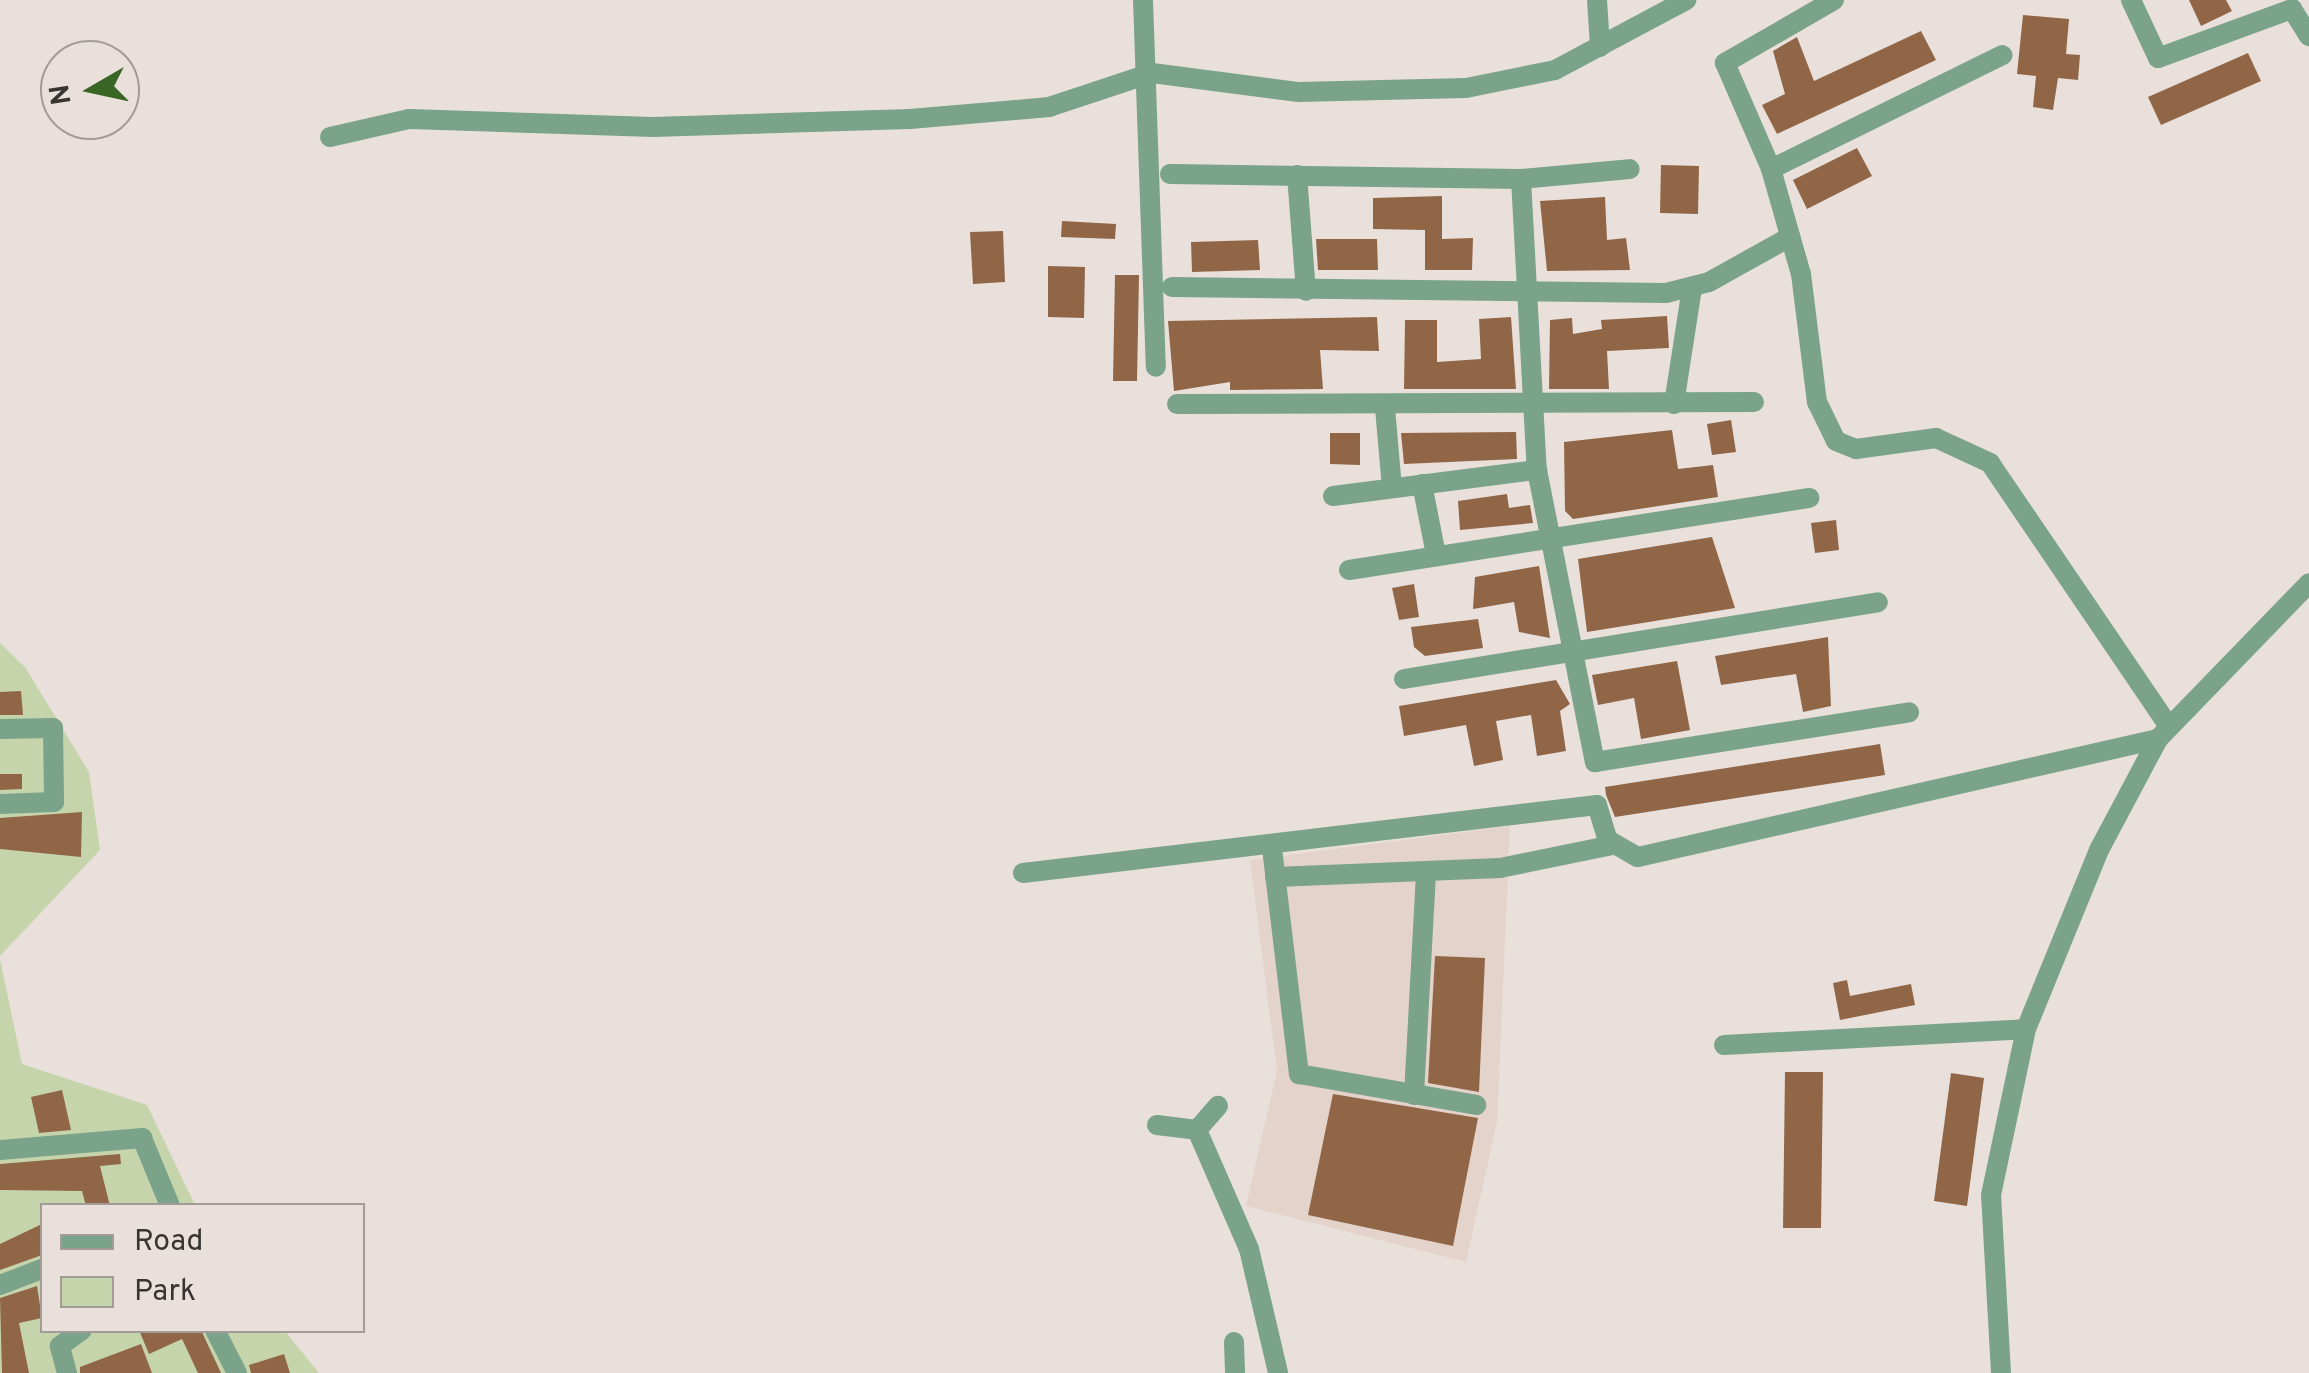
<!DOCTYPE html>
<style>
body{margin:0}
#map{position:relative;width:2309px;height:1373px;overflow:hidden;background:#e9e0db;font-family:Overpass,sans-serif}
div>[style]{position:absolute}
.built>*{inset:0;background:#e4d3ca}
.green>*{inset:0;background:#c6d4ac}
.building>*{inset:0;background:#906647}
.minor>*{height:20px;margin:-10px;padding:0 10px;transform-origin:10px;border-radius:10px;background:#7aa38a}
span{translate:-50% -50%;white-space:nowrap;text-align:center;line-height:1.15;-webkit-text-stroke:10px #e9e0db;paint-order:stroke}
.legend{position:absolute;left:40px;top:1203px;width:325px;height:130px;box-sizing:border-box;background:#e9e0db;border:2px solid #a29b97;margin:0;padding:12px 18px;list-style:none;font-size:30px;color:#383432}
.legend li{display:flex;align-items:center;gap:20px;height:50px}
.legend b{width:50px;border:2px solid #a29b97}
.north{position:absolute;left:40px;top:40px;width:100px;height:100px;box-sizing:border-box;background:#e9e0db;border:2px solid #a29b97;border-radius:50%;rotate:261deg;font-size:28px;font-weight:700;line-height:40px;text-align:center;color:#383432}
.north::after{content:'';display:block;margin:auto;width:35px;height:45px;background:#3a6625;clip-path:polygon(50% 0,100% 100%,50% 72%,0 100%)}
</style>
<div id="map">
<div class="built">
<div style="clip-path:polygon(1510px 826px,1497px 1122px,1466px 1262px,1246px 1206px,1277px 1071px,1250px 860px)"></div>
</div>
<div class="green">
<div style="clip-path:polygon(0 643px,25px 667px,89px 772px,100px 850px,0 956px)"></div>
<div style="clip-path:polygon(0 959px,22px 1064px,147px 1105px,195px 1205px,42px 1206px,42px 1330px,285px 1331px,319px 1373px,0 1373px)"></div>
</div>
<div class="building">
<div style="clip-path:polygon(2189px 0,2226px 0,2232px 11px,2201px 26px)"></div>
<div style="clip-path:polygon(2023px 15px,2069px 19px,2066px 54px,2080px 55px,2078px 80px,2058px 78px,2053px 110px,2033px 107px,2036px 76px,2017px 74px)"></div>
<div style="clip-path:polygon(1921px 31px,1936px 60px,1777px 134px,1762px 105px,1785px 94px,1773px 51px,1797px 37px,1814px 81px)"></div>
<div style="clip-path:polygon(2248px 53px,2261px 81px,2161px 125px,2148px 97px)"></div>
<div style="clip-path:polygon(1857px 148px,1872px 176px,1807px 209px,1793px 180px)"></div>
<div style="clip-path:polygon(1661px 165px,1699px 166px,1698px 214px,1660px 213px)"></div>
<div style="clip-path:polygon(1442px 196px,1442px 239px,1473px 238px,1472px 270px,1425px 270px,1425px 230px,1373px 229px,1373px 198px)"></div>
<div style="clip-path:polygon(1605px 197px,1607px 240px,1626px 238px,1630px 270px,1547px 271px,1540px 201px)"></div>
<div style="clip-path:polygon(1062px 221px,1116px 224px,1115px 239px,1061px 237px)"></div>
<div style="clip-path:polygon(1003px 231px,1005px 282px,973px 284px,970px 232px)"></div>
<div style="clip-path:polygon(1316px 239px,1377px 239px,1378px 270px,1318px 270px)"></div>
<div style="clip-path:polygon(1258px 240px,1260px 270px,1192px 272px,1191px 242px)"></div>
<div style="clip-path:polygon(1048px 266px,1085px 267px,1084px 318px,1048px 317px)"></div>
<div style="clip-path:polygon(1115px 275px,1139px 275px,1137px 381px,1113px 381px)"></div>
<div style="clip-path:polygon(1667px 316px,1669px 348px,1607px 351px,1609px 389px,1549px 389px,1550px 320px,1572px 318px,1573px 334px,1602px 329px,1601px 320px)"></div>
<div style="clip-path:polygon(1377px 317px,1379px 351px,1320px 350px,1323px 389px,1230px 390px,1230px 382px,1174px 391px,1168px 321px)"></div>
<div style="clip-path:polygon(1511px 317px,1516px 389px,1404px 389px,1405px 320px,1437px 320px,1437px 362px,1481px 359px,1479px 319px)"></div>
<div style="clip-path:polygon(1731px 420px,1736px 452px,1712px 455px,1707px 424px)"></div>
<div style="clip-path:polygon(1672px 430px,1678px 469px,1713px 465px,1718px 497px,1573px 519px,1565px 511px,1564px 442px)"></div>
<div style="clip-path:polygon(1516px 432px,1517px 459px,1404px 464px,1401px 433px)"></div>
<div style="clip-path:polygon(1330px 433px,1360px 433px,1360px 465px,1330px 464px)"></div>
<div style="clip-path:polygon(1507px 494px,1509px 508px,1530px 505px,1533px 523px,1460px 530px,1458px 501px)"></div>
<div style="clip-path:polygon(1836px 520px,1839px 550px,1815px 553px,1811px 523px)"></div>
<div style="clip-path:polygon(1712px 537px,1735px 608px,1587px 632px,1578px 559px)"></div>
<div style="clip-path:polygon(1539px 566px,1550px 638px,1519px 632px,1514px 602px,1473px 609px,1475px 577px)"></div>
<div style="clip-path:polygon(1414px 584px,1419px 617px,1399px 620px,1392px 588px)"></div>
<div style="clip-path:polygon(1478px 619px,1483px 648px,1425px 656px,1414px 647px,1411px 627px)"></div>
<div style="clip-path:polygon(1828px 637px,1831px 706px,1803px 712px,1796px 674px,1721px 685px,1715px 656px)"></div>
<div style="clip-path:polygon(1677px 661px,1690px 730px,1641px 739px,1634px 698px,1598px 705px,1592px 675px)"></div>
<div style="clip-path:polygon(1556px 680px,1570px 704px,1560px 711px,1566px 751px,1537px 756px,1531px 715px,1496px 721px,1503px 760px,1474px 766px,1466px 725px,1404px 736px,1399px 706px)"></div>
<div style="clip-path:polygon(21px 691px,23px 715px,0 715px,0 692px)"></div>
<div style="clip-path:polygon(1880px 744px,1885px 775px,1615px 817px,1606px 795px,1605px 787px)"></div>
<div style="clip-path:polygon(0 774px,22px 774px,22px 789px,0 790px)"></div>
<div style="clip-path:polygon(82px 812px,81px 857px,0 849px,0 818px)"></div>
<div style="clip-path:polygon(1435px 956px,1485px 958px,1479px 1092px,1428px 1083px)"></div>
<div style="clip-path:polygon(1847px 980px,1850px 996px,1911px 984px,1915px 1005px,1840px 1020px,1833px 983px)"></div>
<div style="clip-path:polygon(1785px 1072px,1823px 1072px,1821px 1228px,1783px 1228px)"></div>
<div style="clip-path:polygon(1951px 1073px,1984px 1078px,1967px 1206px,1934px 1201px)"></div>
<div style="clip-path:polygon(62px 1090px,71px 1130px,39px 1133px,31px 1097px)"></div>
<div style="clip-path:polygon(1333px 1094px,1478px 1118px,1453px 1246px,1308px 1215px)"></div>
<div style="clip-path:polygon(120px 1154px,121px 1164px,100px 1166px,110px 1206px,86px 1206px,82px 1191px,0 1190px,0 1164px)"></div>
<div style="clip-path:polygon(42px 1224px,42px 1255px,0 1270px,0 1244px)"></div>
<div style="clip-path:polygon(37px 1286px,42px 1318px,19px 1323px,29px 1373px,2px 1373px,0 1298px)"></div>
<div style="clip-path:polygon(139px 1330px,201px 1330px,221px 1373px,198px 1373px,182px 1339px,149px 1354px)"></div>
<div style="clip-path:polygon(141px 1344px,152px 1373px,80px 1373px,80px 1367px)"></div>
<div style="clip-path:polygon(284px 1354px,290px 1373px,251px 1373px,249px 1365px)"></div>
</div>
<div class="minor">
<div style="left:1143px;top:0;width:367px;rotate:88deg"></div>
<div style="left:1597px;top:0;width:47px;rotate:86.3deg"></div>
<div style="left:1834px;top:0;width:126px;rotate:150deg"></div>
<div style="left:1725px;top:63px;width:116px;rotate:66.5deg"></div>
<div style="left:1771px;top:169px;width:109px;rotate:74.1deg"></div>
<div style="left:1801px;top:274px;width:129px;rotate:82.9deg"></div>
<div style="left:1817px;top:402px;width:43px;rotate:64deg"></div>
<div style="left:1836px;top:441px;width:22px;rotate:22deg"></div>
<div style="left:1856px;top:449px;width:81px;rotate:-7.8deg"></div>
<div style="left:1936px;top:438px;width:60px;rotate:24.8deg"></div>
<div style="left:1990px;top:463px;width:318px;rotate:55.8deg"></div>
<div style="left:2131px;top:0;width:64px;rotate:65deg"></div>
<div style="left:2158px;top:58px;width:143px;rotate:-20.1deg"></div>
<div style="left:2292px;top:9px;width:32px;rotate:58deg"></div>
<div style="left:330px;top:137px;width:81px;rotate:-12.8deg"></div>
<div style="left:409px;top:119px;width:244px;rotate:1.9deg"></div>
<div style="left:653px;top:127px;width:257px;rotate:-1.8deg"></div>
<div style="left:910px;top:119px;width:140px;rotate:-4.9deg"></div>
<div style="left:1049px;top:107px;width:108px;rotate:-18.3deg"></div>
<div style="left:1152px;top:73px;width:148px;rotate:7.4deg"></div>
<div style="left:1299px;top:92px;width:167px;rotate:-1.4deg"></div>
<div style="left:1466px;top:88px;width:91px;rotate:-11.4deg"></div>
<div style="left:1555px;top:70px;width:149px;rotate:-28.1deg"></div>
<div style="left:1771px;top:169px;width:258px;rotate:-26.2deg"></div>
<div style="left:1170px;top:174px;width:351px;rotate:0.8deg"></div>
<div style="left:1521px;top:179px;width:291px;rotate:86.9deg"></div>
<div style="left:1537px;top:470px;width:298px;rotate:78.8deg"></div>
<div style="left:1595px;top:762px;width:318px;rotate:-9deg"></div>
<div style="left:1297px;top:175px;width:116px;rotate:85.6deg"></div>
<div style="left:1521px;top:179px;width:109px;rotate:-5.2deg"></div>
<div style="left:1172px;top:287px;width:494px;rotate:0.7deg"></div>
<div style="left:1666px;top:293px;width:44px;rotate:-14.3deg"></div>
<div style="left:1709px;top:282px;width:93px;rotate:-29.1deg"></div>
<div style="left:1177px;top:404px;width:577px;rotate:-0.2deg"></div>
<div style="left:1674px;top:404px;width:117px;rotate:-81.2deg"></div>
<div style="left:1385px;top:408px;width:80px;rotate:85deg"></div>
<div style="left:1422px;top:484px;width:72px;rotate:78.8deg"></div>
<div style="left:1333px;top:496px;width:206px;rotate:-7.3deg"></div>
<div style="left:1349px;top:570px;width:466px;rotate:-8.9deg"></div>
<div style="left:1404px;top:679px;width:480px;rotate:-9.2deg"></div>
<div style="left:0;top:729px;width:53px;rotate:-1.1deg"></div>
<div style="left:53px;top:728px;width:74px;rotate:89.2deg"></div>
<div style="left:54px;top:802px;width:54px;rotate:177.9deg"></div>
<div style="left:1272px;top:848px;width:228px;rotate:83.2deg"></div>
<div style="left:1299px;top:1074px;width:180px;rotate:9.9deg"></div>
<div style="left:1023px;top:873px;width:578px;rotate:-6.76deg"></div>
<div style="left:1597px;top:805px;width:37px;rotate:73deg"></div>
<div style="left:1608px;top:840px;width:34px;rotate:30deg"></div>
<div style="left:1638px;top:857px;width:533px;rotate:-12.79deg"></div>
<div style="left:1275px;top:877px;width:225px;rotate:-2.3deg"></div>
<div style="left:1500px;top:868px;width:115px;rotate:-11.5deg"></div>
<div style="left:1724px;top:1045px;width:302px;rotate:-3deg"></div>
<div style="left:1414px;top:1095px;width:224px;rotate:-86.9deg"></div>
<div style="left:1157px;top:1125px;width:40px;rotate:7.1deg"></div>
<div style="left:1197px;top:1130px;width:130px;rotate:66.4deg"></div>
<div style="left:1249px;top:1249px;width:127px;rotate:76.8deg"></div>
<div style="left:1197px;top:1130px;width:32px;rotate:-49deg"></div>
<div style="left:0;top:1150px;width:143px;rotate:-4.8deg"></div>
<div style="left:142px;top:1138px;width:74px;rotate:67.6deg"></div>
<div style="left:0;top:1285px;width:45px;rotate:-20.9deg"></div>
<div style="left:215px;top:1330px;width:48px;rotate:62.9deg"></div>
<div style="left:1234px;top:1342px;width:31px;rotate:88deg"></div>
<div style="left:67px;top:1373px;width:28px;rotate:-105deg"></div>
<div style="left:60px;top:1346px;width:27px;rotate:-36deg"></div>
<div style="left:2001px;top:1373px;width:178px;rotate:-93.2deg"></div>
<div style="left:1991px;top:1195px;width:170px;rotate:-78.1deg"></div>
<div style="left:2026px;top:1029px;width:193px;rotate:-67.8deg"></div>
<div style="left:2099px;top:850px;width:126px;rotate:-62deg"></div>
<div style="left:2158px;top:739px;width:217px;rotate:-45.9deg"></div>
</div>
<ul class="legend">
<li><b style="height:12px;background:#7aa38a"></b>Road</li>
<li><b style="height:28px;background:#c6d4ac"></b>Park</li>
</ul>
<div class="north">N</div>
</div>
